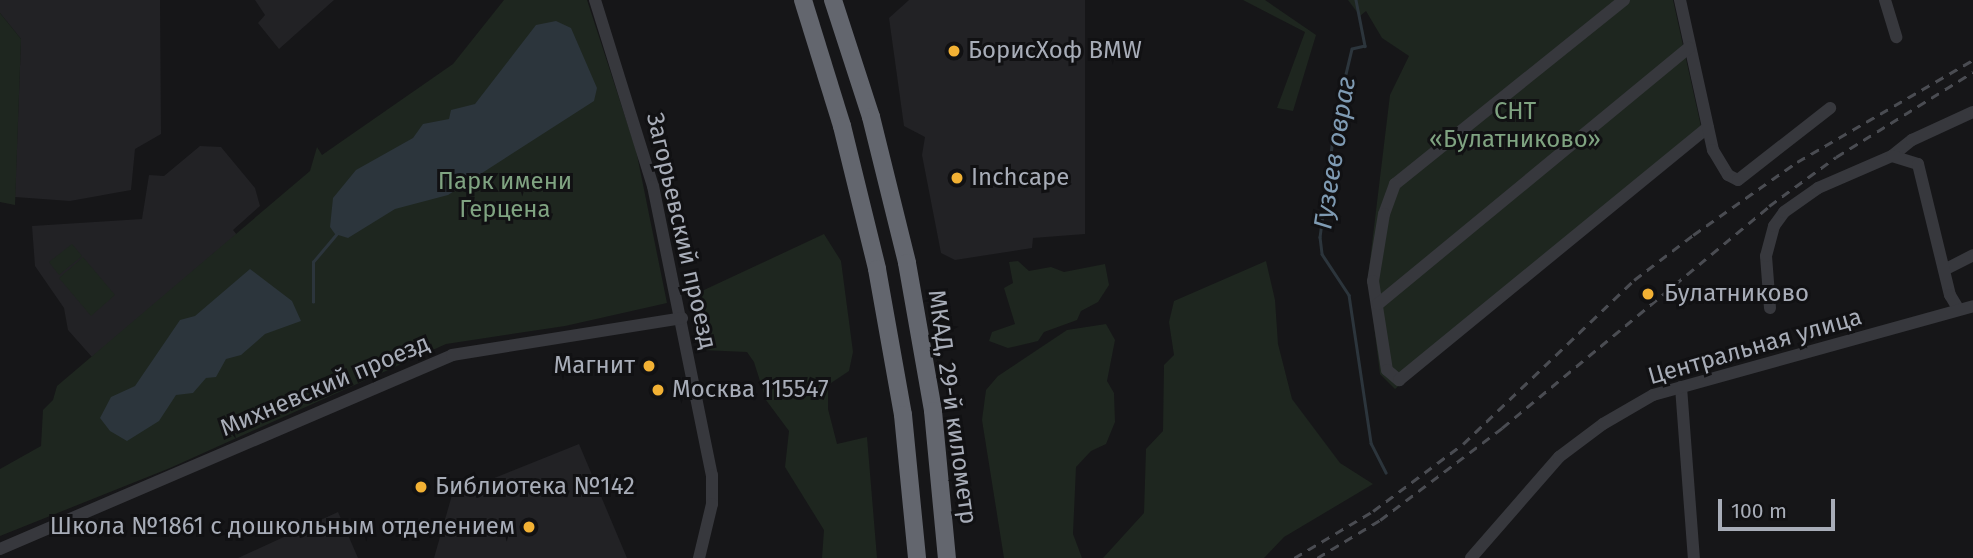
<!DOCTYPE html>
<meta charset="utf-8">
<style>
body{margin:0}
#map{position:relative;width:1973px;height:558px;overflow:hidden;background:#161618;font-family:"Fira Sans",sans-serif}
div>[style]{position:absolute}
.built>*{inset:0;background:#222225}
.green>*{inset:0;background:#1e261f}
.water>*{inset:0;background:#2c353c}
.stream>*{height:2.5px;margin:-1.25px;padding:0 1.25px;transform-origin:1.25px;border-radius:1.25px;background:#2c353c}
.minor>*{height:12px;margin:-6px;padding:0 6px;transform-origin:6px;border-radius:6px;background:#37383d}
.highway>*{height:18px;margin:-9px;padding:0 9px;transform-origin:9px;border-radius:9px;background:#63666e}
.rail>*{height:2.5px;margin-top:-1.25px;transform-origin:0;background:repeating-linear-gradient(90deg,#4a4c52 0 9px,transparent 0 16px)}
.dots>*{width:19px;height:19px;translate:-50% -50%;box-sizing:border-box;border:4px solid #111113;border-radius:50%}
span{translate:-50% -50%;white-space:nowrap;text-align:center;line-height:1.15;-webkit-text-stroke:6px #111113;paint-order:stroke}
.poi-label{font-size:24px;color:#a8adb8}
.left{translate:0 -50%;text-align:left}
.right{translate:-100% -50%;text-align:right}
.park-label{font-size:24px;color:#7fa381}
.street-label{font-size:24px;color:#a8adb8}
.water-label{font-size:26px;color:#7f9bb3;font-style:italic}
.scale{position:absolute;left:1718px;top:499px;width:117px;height:32px;box-sizing:border-box;border:4px solid #a8adb8;border-top:0;padding-left:9px;font-size:21px;line-height:24px;white-space:nowrap;color:#a8adb8;-webkit-text-stroke:5px #111113;paint-order:stroke}
</style>
<div id="map">
<div class="built">
<div style="clip-path:polygon(0 0,160px 0,161px 134px,135px 149px,131px 190px,70px 201px,15px 197px,21px 39px,0 13px)"></div>
<div style="clip-path:polygon(255px 0,334px 0,279px 49px,258px 23px,265px 15px)"></div>
<div style="clip-path:polygon(909px 0,1085px 0,1085px 234px,1033px 238px,1032px 248px,955px 260px,941px 253px,922px 155px,925px 137px,904px 126px,889px 18px)"></div>
<div style="clip-path:polygon(200px 146px,221px 147px,255px 188px,260px 206px,233px 230px,238px 236px,92px 357px,68px 330px,64px 308px,35px 266px,32px 226px,142px 219px,149px 175px,164px 176px)"></div>
<div style="clip-path:polygon(579px 444px,627px 558px,434px 558px,452px 495px)"></div>
<div style="clip-path:polygon(338px 512px,358px 558px,238px 558px)"></div>
</div>
<div class="green">
<div style="clip-path:polygon(504px 0,587px 0,636px 150px,667px 303px,565px 326px,446px 344px,170px 468px,0 536px,0 469px,41px 446px,43px 410px,53px 400px,57px 386px,310px 171px,317px 147px,322px 155px,453px 64px)"></div>
<div style="clip-path:polygon(1243px 0,1265px 0,1316px 35px,1293px 111px,1277px 108px,1305px 32px)"></div>
<div style="clip-path:polygon(1348px 0,1673px 0,1702px 131px,1395px 389px,1380px 374px,1368px 277px,1390px 95px,1409px 56px,1382px 38px,1366px 11px,1360px 16px)"></div>
<div style="clip-path:polygon(0 13px,21px 39px,15px 205px,0 202px)"></div>
<div style="clip-path:polygon(824px 234px,841px 261px,853px 352px,849px 371px,828px 385px,828px 409px,837px 444px,867px 437px,877px 558px,822px 558px,824px 530px,785px 467px,789px 431px,766px 400px,754px 362px,747px 352px,702px 350px,689px 297px)"></div>
<div style="clip-path:polygon(72px 244px,82px 256px,59px 275px,49px 262px)"></div>
<div style="clip-path:polygon(83px 257px,115px 295px,91px 316px,59px 278px)"></div>
<div style="clip-path:polygon(1018px 261px,1029px 271px,1051px 267px,1064px 272px,1105px 264px,1109px 285px,1098px 302px,1081px 311px,1077px 320px,1044px 332px,1038px 341px,1008px 348px,989px 341px,992px 332px,1015px 324px,1004px 288px,1013px 283px,1009px 262px)"></div>
<div style="clip-path:polygon(1266px 261px,1275px 300px,1278px 344px,1292px 399px,1340px 463px,1373px 484px,1284px 537px,1264px 558px,1103px 558px,1144px 513px,1146px 449px,1163px 431px,1164px 365px,1174px 355px,1169px 322px,1174px 301px)"></div>
<div style="clip-path:polygon(1106px 324px,1115px 340px,1107px 381px,1114px 393px,1115px 422px,1106px 444px,1091px 451px,1076px 467px,1073px 534px,1082px 558px,1004px 558px,982px 420px,986px 390px,998px 376px,1067px 330px)"></div>
</div>
<div class="water">
<div style="clip-path:polygon(556px 21px,571px 28px,597px 88px,594px 101px,448px 195px,395px 209px,348px 238px,335px 234px,330px 227px,333px 198px,356px 170px,413px 138px,423px 124px,449px 119px,451px 110px,475px 104px,536px 25px)"></div>
<div style="clip-path:polygon(250px 269px,292px 301px,301px 321px,265px 334px,241px 355px,226px 359px,216px 377px,206px 378px,193px 393px,176px 395px,159px 421px,127px 441px,110px 431px,100px 418px,111px 397px,135px 386px,180px 320px,195px 316px)"></div>
</div>
<div class="stream">
<div style="left:1356px;top:0;width:47px;rotate:78.9deg"></div>
<div style="left:1365px;top:46px;width:13px;rotate:167deg"></div>
<div style="left:1352px;top:49px;width:69px;rotate:103.4deg"></div>
<div style="left:1336px;top:116px;width:122px;rotate:97.5deg"></div>
<div style="left:1320px;top:237px;width:17px;rotate:83deg"></div>
<div style="left:1322px;top:254px;width:49px;rotate:56.6deg"></div>
<div style="left:1349px;top:295px;width:150px;rotate:81.5deg"></div>
<div style="left:1371px;top:443px;width:33px;rotate:63deg"></div>
<div style="left:313px;top:302px;width:40px;rotate:-90deg"></div>
<div style="left:313px;top:262px;width:38px;rotate:-50deg"></div>
</div>
<div class="minor">
<div style="left:595px;top:0;width:195px;rotate:72.7deg"></div>
<div style="left:653px;top:186px;width:295px;rotate:78.5deg"></div>
<div style="left:712px;top:475px;width:29px;rotate:90deg"></div>
<div style="left:712px;top:504px;width:56px;rotate:103.5deg"></div>
<div style="left:1624px;top:0;width:294px;rotate:141.2deg"></div>
<div style="left:1395px;top:184px;width:32px;rotate:110deg"></div>
<div style="left:1384px;top:214px;width:68px;rotate:99.3deg"></div>
<div style="left:1373px;top:281px;width:90px;rotate:81.1deg"></div>
<div style="left:1387px;top:370px;width:16px;rotate:40deg"></div>
<div style="left:1399px;top:380px;width:399px;rotate:-39.3deg"></div>
<div style="left:1680px;top:0;width:154px;rotate:77.6deg"></div>
<div style="left:1713px;top:150px;width:29px;rotate:59deg"></div>
<div style="left:1728px;top:175px;width:11px;rotate:27deg"></div>
<div style="left:1738px;top:180px;width:117px;rotate:-38deg"></div>
<div style="left:1885px;top:0;width:39px;rotate:73deg"></div>
<div style="left:1892px;top:156px;width:26px;rotate:-39deg"></div>
<div style="left:1912px;top:140px;width:67px;rotate:-24.7deg"></div>
<div style="left:1946px;top:269px;width:30px;rotate:-27deg"></div>
<div style="left:1378px;top:304px;width:403px;rotate:-39.5deg"></div>
<div style="left:1770px;top:308px;width:52px;rotate:-94.4deg"></div>
<div style="left:1766px;top:256px;width:31px;rotate:-75deg"></div>
<div style="left:1774px;top:226px;width:17px;rotate:-54deg"></div>
<div style="left:1784px;top:212px;width:42px;rotate:-35.2deg"></div>
<div style="left:1818px;top:188px;width:81px;rotate:-23.4deg"></div>
<div style="left:1892px;top:156px;width:27px;rotate:17deg"></div>
<div style="left:1918px;top:164px;width:135px;rotate:76.3deg"></div>
<div style="left:1950px;top:295px;width:17px;rotate:59deg"></div>
<div style="left:1681px;top:387px;width:171px;rotate:85.7deg"></div>
<div style="left:0;top:549px;width:492px;rotate:-23.2deg"></div>
<div style="left:452px;top:355px;width:233px;rotate:-9.1deg"></div>
<div style="left:1471px;top:558px;width:134px;rotate:-48.9deg"></div>
<div style="left:1559px;top:457px;width:55px;rotate:-36.9deg"></div>
<div style="left:1603px;top:424px;width:58px;rotate:-30.1deg"></div>
<div style="left:1653px;top:395px;width:332px;rotate:-15.5deg"></div>
</div>
<div class="highway">
<div style="left:803px;top:0;width:132px;rotate:72.8deg"></div>
<div style="left:842px;top:126px;width:147px;rotate:76.2deg"></div>
<div style="left:877px;top:269px;width:148px;rotate:79.9deg"></div>
<div style="left:903px;top:415px;width:144px;rotate:84.4deg"></div>
<div style="left:833px;top:0;width:123px;rotate:72deg"></div>
<div style="left:871px;top:117px;width:150px;rotate:76.1deg"></div>
<div style="left:907px;top:263px;width:150px;rotate:80deg"></div>
<div style="left:933px;top:411px;width:148px;rotate:84.6deg"></div>
</div>
<div class="rail">
<div style="left:1294px;top:558px;width:92px;rotate:-30.7deg"></div>
<div style="left:1373px;top:511px;width:112px;rotate:-36.7deg"></div>
<div style="left:1463px;top:444px;width:237px;rotate:-43.8deg"></div>
<div style="left:1634px;top:280px;width:74px;rotate:-37.3deg"></div>
<div style="left:1693px;top:235px;width:127px;rotate:-35.1deg"></div>
<div style="left:1797px;top:162px;width:203px;rotate:-30.1deg"></div>
<div style="left:1317px;top:558px;width:74px;rotate:-31.1deg"></div>
<div style="left:1380px;top:520px;width:153px;rotate:-37deg"></div>
<div style="left:1502px;top:428px;width:347px;rotate:-39.7deg"></div>
<div style="left:1769px;top:206px;width:83px;rotate:-36.2deg"></div>
<div style="left:1836px;top:157px;width:161px;rotate:-31.8deg"></div>
</div>
<div class="dots">
<div style="left:954px;top:51px;background:#f2b134"></div>
<div style="left:957px;top:178px;background:#f2b134"></div>
<div style="left:1648px;top:294px;background:#f2b134"></div>
<div style="left:649px;top:366px;background:#f2b134"></div>
<div style="left:658px;top:390px;background:#f2b134"></div>
<div style="left:421px;top:487px;background:#f2b134"></div>
<div style="left:529px;top:527px;background:#f2b134"></div>
</div>
<div class="poi-label">
<span class="left" style="left:968px;top:51px">БорисХоф BMW</span>
<span class="left" style="left:971px;top:178px">Inchcape</span>
<span class="left" style="left:1664px;top:294px">Булатниково</span>
<span class="right" style="left:635px;top:366px">Магнит</span>
<span class="left" style="left:672px;top:390px">Москва 115547</span>
<span class="left" style="left:435px;top:487px">Библиотека №142</span>
<span class="right" style="left:515px;top:527px">Школа №1861 с дошкольным отделением</span>
</div>
<div class="park-label">
<span style="left:1515px;top:126px">СНТ<br>«Булатниково»</span>
<span style="left:505px;top:196px">Парк имени<br>Герцена</span>
</div>
<div class="street-label">
<span style="left:681px;top:231px;rotate:77deg">Загорьевский проезд</span>
<span style="left:1755px;top:347px;rotate:-16deg">Центральная улица</span>
<span style="left:325px;top:386px;rotate:-23deg">Михневский проезд</span>
<span style="left:952px;top:407px;rotate:82deg">МКАД, 29-й километр</span>
</div>
<div class="water-label">
<span style="left:1335px;top:153px;rotate:-81deg">Гузеев овраг</span>
</div>
<div class="scale">100 m</div>
</div>
